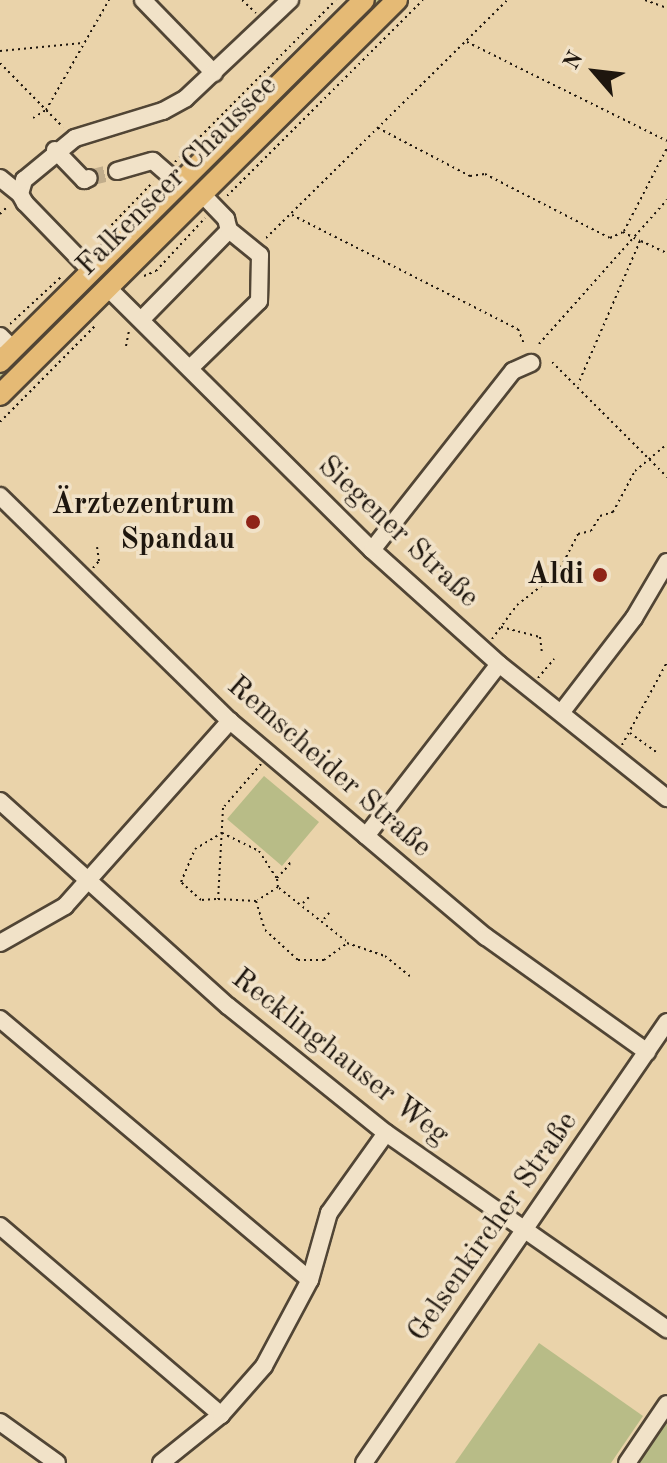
<!DOCTYPE html>
<meta charset="utf-8">
<style>
body{margin:0}
#map{position:relative;width:667px;height:1463px;overflow:hidden;background:#ead3aa;font-family:"Old Standard TT",serif}
div>[style]{position:absolute}
.green>*{inset:0;background:#b8bc87}
.minor-tunnel>*{height:16px;margin-top:-8px;transform-origin:0;background:repeating-linear-gradient(90deg,#c1ad8b 0 16px,transparent 0 24px)}
.path>*{height:2px;margin-top:-1px;transform-origin:0;background:repeating-linear-gradient(90deg,#1e160e 0 2px,transparent 0 6px)}
.roads{filter:drop-shadow(2px 0 #514535) drop-shadow(-2px 0 #514535) drop-shadow(0 2px #514535) drop-shadow(0 -2px #514535)}
.minor>*{height:16px;margin:-8px;padding:0 8px;transform-origin:8px;border-radius:8px;background:#f1e2c8}
.major>*{height:20px;margin:-10px;padding:0 10px;transform-origin:10px;border-radius:10px;background:#e5ba75}
.dots>*{width:22px;height:22px;translate:-50% -50%;box-sizing:border-box;border:4px solid #f1e2c8;border-radius:50%}
span{translate:-50% -50%;white-space:nowrap;text-align:center;line-height:1.15;-webkit-text-stroke:7px #f1e2c8;paint-order:stroke}
.street-label{font-size:30px;color:#1e160e}
.poi-label{font-size:30px;color:#1e160e;font-weight:700}
.right{translate:-100% -50%;text-align:right}
.north{position:absolute;left:555px;top:32px;width:80px;height:80px;-webkit-text-stroke:6px #f1e2c8;paint-order:stroke;rotate:298deg;font-size:22px;font-weight:700;line-height:32px;text-align:center;color:#1e160e}
.north::after{content:'';display:block;margin:auto;width:28px;height:36px;background:#1e160e;clip-path:polygon(50% 0,100% 100%,50% 72%,0 100%)}
</style>
<div id="map">
<div class="green">
<div style="clip-path:polygon(374px 0,387px 0,121px 265px,115px 259px)"></div>
<div style="clip-path:polygon(80px 293px,86px 299px,0 384px,0 373px)"></div>
<div style="clip-path:polygon(264px 776px,319px 822px,282px 866px,227px 819px)"></div>
<div style="clip-path:polygon(539px 1343px,643px 1416px,611px 1463px,455px 1463px)"></div>
<div style="clip-path:polygon(667px 1414px,667px 1463px,634px 1463px)"></div>
</div>
<div class="minor-tunnel">
<div style="left:89px;top:178px;width:29px;rotate:-14deg"></div>
</div>
<div class="path">
<div style="left:242px;top:0;width:19px;rotate:43deg"></div>
<div style="left:645px;top:0;width:23px;rotate:20deg"></div>
<div style="left:467px;top:42px;width:223px;rotate:26.3deg"></div>
<div style="left:0;top:51px;width:83px;rotate:-5.5deg"></div>
<div style="left:0;top:63px;width:90px;rotate:45.5deg"></div>
<div style="left:33px;top:118px;width:15px;rotate:-32deg"></div>
<div style="left:46px;top:110px;width:127px;rotate:-60.2deg"></div>
<div style="left:378px;top:128px;width:104px;rotate:27.6deg"></div>
<div style="left:470px;top:176px;width:15px;rotate:-8deg"></div>
<div style="left:485px;top:174px;width:140px;rotate:27.1deg"></div>
<div style="left:610px;top:238px;width:14px;rotate:-25deg"></div>
<div style="left:623px;top:232px;width:19px;rotate:28deg"></div>
<div style="left:640px;top:241px;width:156px;rotate:113.4deg"></div>
<div style="left:175px;top:162px;width:228px;rotate:-45.2deg"></div>
<div style="left:227px;top:196px;width:277px;rotate:-45deg"></div>
<div style="left:0;top:214px;width:11px;rotate:-45deg"></div>
<div style="left:292px;top:215px;width:253px;rotate:26.8deg"></div>
<div style="left:518px;top:329px;width:16px;rotate:68deg"></div>
<div style="left:624px;top:231px;width:93px;rotate:-62.6deg"></div>
<div style="left:99px;top:238px;width:78px;rotate:-46deg"></div>
<div style="left:266px;top:238px;width:339px;rotate:-44.6deg"></div>
<div style="left:641px;top:241px;width:29px;rotate:25deg"></div>
<div style="left:144px;top:276px;width:13px;rotate:-23deg"></div>
<div style="left:156px;top:271px;width:72px;rotate:-47.2deg"></div>
<div style="left:10px;top:324px;width:69px;rotate:-42.7deg"></div>
<div style="left:539px;top:344px;width:193px;rotate:-48.4deg"></div>
<div style="left:126px;top:346px;width:15px;rotate:-79deg"></div>
<div style="left:552px;top:362px;width:163px;rotate:45deg"></div>
<div style="left:0;top:422px;width:135px;rotate:-45.3deg"></div>
<div style="left:93px;top:568px;width:9px;rotate:-49deg"></div>
<div style="left:99px;top:561px;width:14px;rotate:-98deg"></div>
<div style="left:501px;top:627px;width:40px;rotate:14.4deg"></div>
<div style="left:540px;top:637px;width:16px;rotate:83deg"></div>
<div style="left:492px;top:639px;width:42px;rotate:-53.7deg"></div>
<div style="left:517px;top:605px;width:52px;rotate:-38deg"></div>
<div style="left:558px;top:573px;width:44px;rotate:-62.9deg"></div>
<div style="left:578px;top:534px;width:13px;rotate:-13deg"></div>
<div style="left:591px;top:531px;width:17px;rotate:-59deg"></div>
<div style="left:600px;top:516px;width:14px;rotate:-17deg"></div>
<div style="left:613px;top:512px;width:47px;rotate:-61.8deg"></div>
<div style="left:635px;top:471px;width:42px;rotate:-40.2deg"></div>
<div style="left:538px;top:678px;width:25px;rotate:-50deg"></div>
<div style="left:630px;top:733px;width:36px;rotate:36deg"></div>
<div style="left:622px;top:745px;width:94px;rotate:-61.5deg"></div>
<div style="left:261px;top:764px;width:58px;rotate:130.8deg"></div>
<div style="left:223px;top:808px;width:91px;rotate:93.1deg"></div>
<div style="left:218px;top:899px;width:38px;rotate:3deg"></div>
<div style="left:256px;top:901px;width:30px;rotate:73deg"></div>
<div style="left:265px;top:930px;width:45px;rotate:42.3deg"></div>
<div style="left:298px;top:960px;width:26px"></div>
<div style="left:324px;top:960px;width:29px;rotate:-36deg"></div>
<div style="left:347px;top:943px;width:40px;rotate:18.9deg"></div>
<div style="left:385px;top:956px;width:32px;rotate:39deg"></div>
<div style="left:277px;top:878px;width:19px;rotate:-47deg"></div>
<div style="left:290px;top:864px;width:4px;rotate:-135deg"></div>
<div style="left:279px;top:888px;width:85px;rotate:38.3deg"></div>
<div style="left:216px;top:899px;width:15px;rotate:176deg"></div>
<div style="left:201px;top:900px;width:27px;rotate:-138deg"></div>
<div style="left:181px;top:882px;width:36px;rotate:-67deg"></div>
<div style="left:195px;top:849px;width:31px;rotate:-31deg"></div>
<div style="left:222px;top:833px;width:41px;rotate:25.9deg"></div>
<div style="left:259px;top:851px;width:33px;rotate:57deg"></div>
<div style="left:277px;top:879px;width:8px;rotate:83deg"></div>
<div style="left:278px;top:887px;width:24px;rotate:147deg"></div>
<div style="left:303px;top:903px;width:10px;rotate:-45deg"></div>
<div style="left:324px;top:919px;width:8px;rotate:-50deg"></div>
</div>
<div class="roads">
<div class="minor">
<div style="left:143px;top:0;width:102px;rotate:45.8deg"></div>
<div style="left:55px;top:150px;width:42px;rotate:46deg"></div>
<div style="left:84px;top:180px;width:5px;rotate:-22deg"></div>
<div style="left:117px;top:171px;width:37px;rotate:-16deg"></div>
<div style="left:153px;top:161px;width:35px;rotate:41deg"></div>
<div style="left:0;top:178px;width:26px;rotate:39deg"></div>
<div style="left:202px;top:194px;width:35px;rotate:46deg"></div>
<div style="left:226px;top:219px;width:11px;rotate:75deg"></div>
<div style="left:91px;top:271px;width:95px;rotate:-134.1deg"></div>
<div style="left:25px;top:203px;width:10px;rotate:-119deg"></div>
<div style="left:20px;top:194px;width:15px;rotate:-74deg"></div>
<div style="left:24px;top:180px;width:66px;rotate:-39.5deg"></div>
<div style="left:75px;top:138px;width:92px;rotate:-17.1deg"></div>
<div style="left:163px;top:111px;width:26px;rotate:-29deg"></div>
<div style="left:186px;top:98px;width:143px;rotate:-43.3deg"></div>
<div style="left:108px;top:288px;width:372px;rotate:44.8deg"></div>
<div style="left:372px;top:550px;width:171px;rotate:41.9deg"></div>
<div style="left:499px;top:664px;width:215px;rotate:38.6deg"></div>
<div style="left:141px;top:320px;width:126px;rotate:-45.6deg"></div>
<div style="left:229px;top:230px;width:40px;rotate:39deg"></div>
<div style="left:260px;top:255px;width:46px;rotate:91.2deg"></div>
<div style="left:259px;top:301px;width:96px;rotate:135.8deg"></div>
<div style="left:0;top:336px;width:18px;rotate:45deg"></div>
<div style="left:0;top:496px;width:322px;rotate:44.4deg"></div>
<div style="left:230px;top:721px;width:335px;rotate:40.2deg"></div>
<div style="left:486px;top:937px;width:198px;rotate:35.5deg"></div>
<div style="left:372px;top:550px;width:228px;rotate:-51.8deg"></div>
<div style="left:513px;top:371px;width:20px;rotate:-24deg"></div>
<div style="left:561px;top:713px;width:120px;rotate:-52.5deg"></div>
<div style="left:634px;top:618px;width:65px;rotate:-59.5deg"></div>
<div style="left:0;top:801px;width:307px;rotate:42deg"></div>
<div style="left:228px;top:1006px;width:203px;rotate:38.8deg"></div>
<div style="left:386px;top:1133px;width:343px;rotate:34.9deg"></div>
<div style="left:366px;top:836px;width:217px;rotate:-52.3deg"></div>
<div style="left:0;top:943px;width:75px;rotate:-29.6deg"></div>
<div style="left:65px;top:906px;width:248px;rotate:-48.3deg"></div>
<div style="left:0;top:1019px;width:405px;rotate:40.1deg"></div>
<div style="left:0;top:1226px;width:291px;rotate:40.5deg"></div>
<div style="left:0;top:1422px;width:70px;rotate:35.7deg"></div>
<div style="left:161px;top:1463px;width:77px;rotate:-38.7deg"></div>
<div style="left:221px;top:1415px;width:65px;rotate:-48.7deg"></div>
<div style="left:264px;top:1366px;width:98px;rotate:-61.9deg"></div>
<div style="left:310px;top:1280px;width:70px;rotate:-74.2deg"></div>
<div style="left:329px;top:1213px;width:98px;rotate:-54.5deg"></div>
<div style="left:364px;top:1463px;width:535px;rotate:-55.51deg"></div>
<div style="left:627px;top:1463px;width:71px;rotate:-55.9deg"></div>
</div>
<div class="major">
<div style="left:0;top:362px;width:513px;rotate:-44.84deg"></div>
<div style="left:0;top:395px;width:560px;rotate:-44.86deg"></div>
</div>
</div>
<div class="dots">
<div style="left:253px;top:522px;background:#8f2418"></div>
<div style="left:600px;top:575px;background:#8f2418"></div>
</div>
<div class="street-label">
<span style="left:177px;top:176px;rotate:-45deg">Falkenseer Chaussee</span>
<span style="left:398px;top:532px;rotate:43deg">Siegener Straße</span>
<span style="left:329px;top:767px;rotate:41deg">Remscheider Straße</span>
<span style="left:340px;top:1057px;rotate:38deg">Recklinghauser Weg</span>
<span style="left:493px;top:1227px;rotate:-55deg">Gelsenkircher Straße</span>
</div>
<div class="poi-label">
<span class="right" style="left:235px;top:522px">Ärztezentrum<br>Spandau</span>
<span class="right" style="left:584px;top:575px">Aldi</span>
</div>
<div class="north">N</div>
</div>
